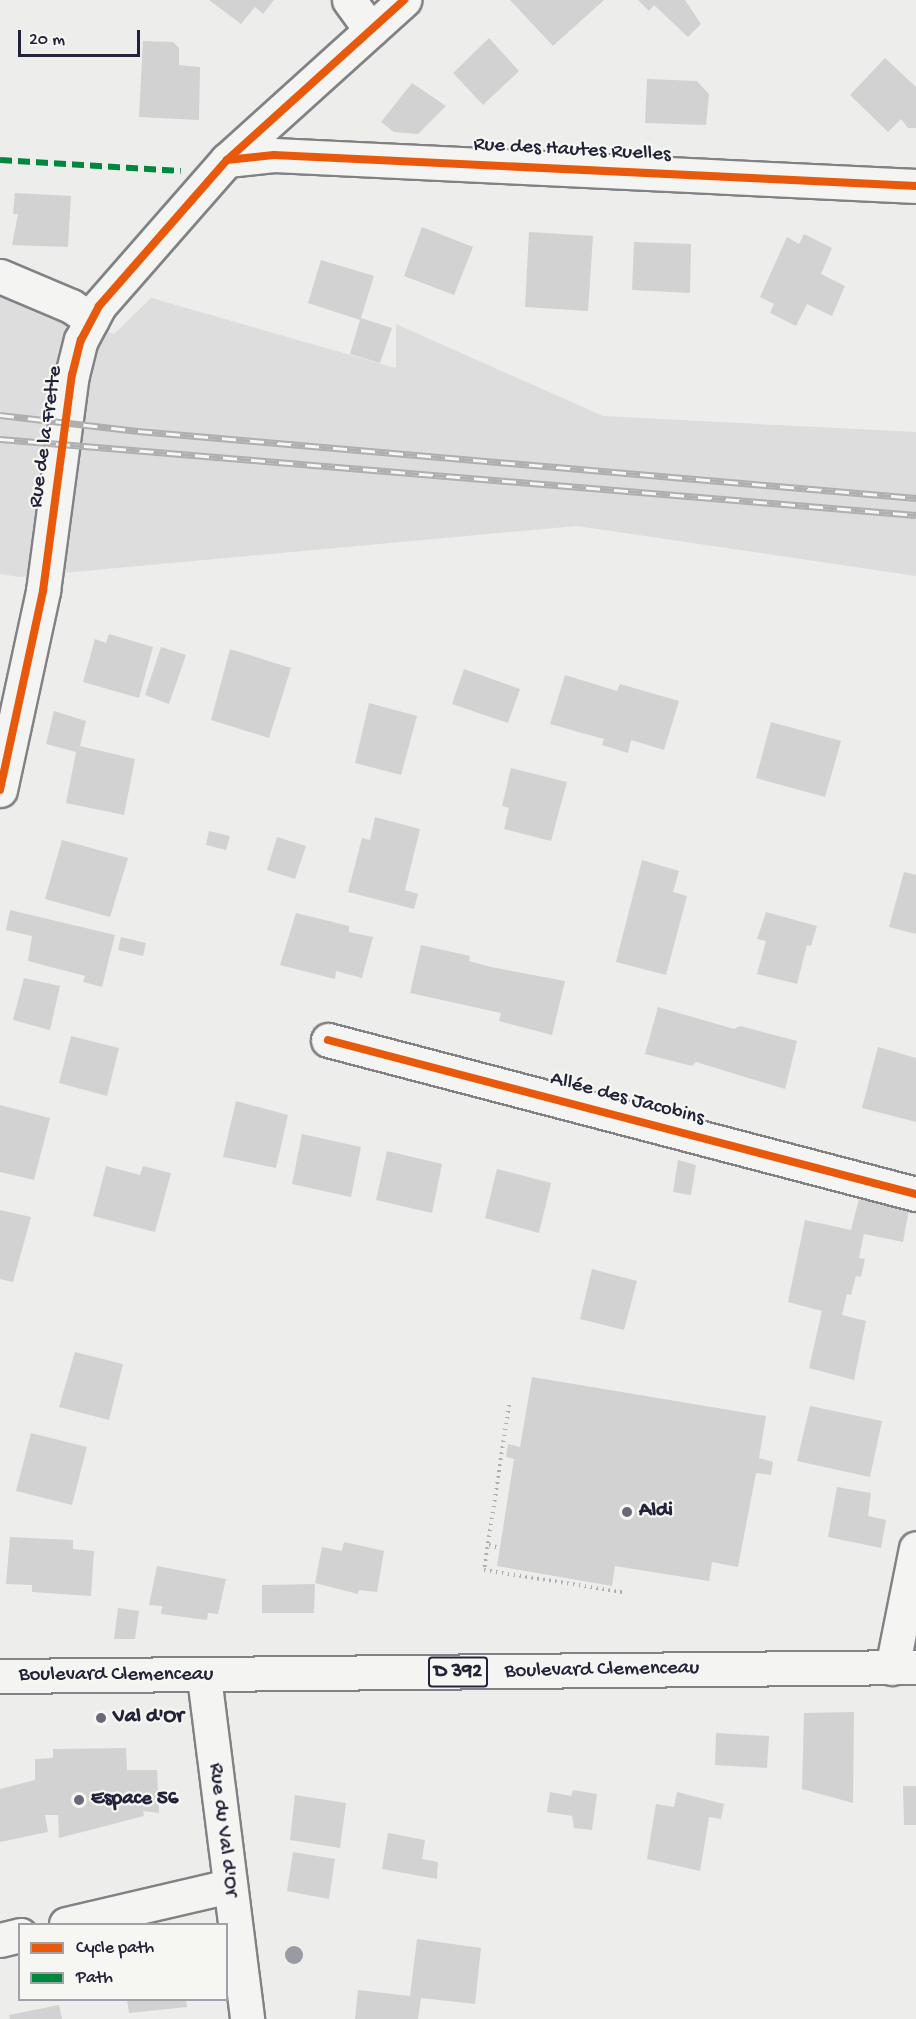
<!DOCTYPE html>
<meta charset="utf-8">
<style>
body{margin:0}
#map{position:relative;width:916px;height:2019px;overflow:hidden;background:#ededec;font-family:"Gochi Hand",sans-serif}
div>[style]{position:absolute}
.built>*{inset:0;background:#ddd}
.building>*{inset:0;background:#d2d2d3}
.path>*{height:4px;margin-top:-2px;transform-origin:0;background:repeating-linear-gradient(90deg,#afafb0 0 1.5px,transparent 0 6px)}
.roads{filter:drop-shadow(2px 0 #828286) drop-shadow(-2px 0 #828286) drop-shadow(0 2px #828286) drop-shadow(0 -2px #828286)}
.minor>*{height:33px;margin:-16.5px;padding:0 16.5px;transform-origin:16.5px;border-radius:16.5px;background:#f4f4f2}
.major>*{height:33px;margin:-16.5px;padding:0 16.5px;transform-origin:16.5px;border-radius:16.5px;background:#f4f4f2}
.rail>*{height:7px;margin-top:-3.5px;transform-origin:0;background:repeating-linear-gradient(90deg,#f6f6f2 0 14px,#afafb0 0 28px);box-sizing:border-box;border-block:2px solid #afafb0}
.quiet>*{height:6px;margin-top:-3px;transform-origin:0;background:repeating-linear-gradient(90deg,#00873e 0 12px,transparent 0 18px)}
.cycleway>*{height:8px;margin:-4px;padding:0 4px;transform-origin:4px;border-radius:4px;background:#e8590c}
.trees>*{width:18px;height:18px;margin:-9px;border-radius:50%;background:#9a9aa3}
.dots>*{width:16px;height:16px;translate:-50% -50%;box-sizing:border-box;border:3px solid #f6f6f2;border-radius:50%}
span{translate:-50% -50%;white-space:nowrap;text-align:center;line-height:1.15;-webkit-text-stroke:4.5px #f6f6f2;paint-order:stroke}
.shield-label span{padding:2px 4px;background:#f6f6f2;border:2px solid;border-radius:4px;-webkit-text-stroke-width:0}
.shield-label{font-size:20px;color:#22223b;font-weight:700}
.street-label{font-size:21px;color:#22223b}
.poi-label{font-size:21px;color:#22223b;font-weight:700}
.left{translate:0 -50%;text-align:left}
.legend{position:absolute;left:18px;top:1923px;width:210px;height:78px;box-sizing:border-box;background:#f6f6f2;border:2px solid #a1a1a9;margin:0;padding:8px 10px;list-style:none;font-size:18px;color:#22223b}
.legend li{display:flex;align-items:center;gap:12px;height:30px}
.legend b{width:30px;border:2px solid #a1a1a9}
.scale{position:absolute;left:18px;top:30px;width:122px;height:27px;box-sizing:border-box;border:3px solid #22223b;border-top:0;padding-left:8px;font-size:18px;line-height:21px;white-space:nowrap;color:#22223b;-webkit-text-stroke:4px #f6f6f2;paint-order:stroke}
</style>
<div id="map">
<div class="built">
<div style="clip-path:polygon(0 286px,114px 334px,151px 298px,396px 368px,396px 324px,603px 416px,916px 432px,916px 576px,577px 526px,19px 577px,0 574px)"></div>
</div>
<div class="building">
<div style="clip-path:polygon(209px 0,274px 0,263px 14px,255px 7px,241px 24px)"></div>
<div style="clip-path:polygon(510px 0,604px 0,553px 46px)"></div>
<div style="clip-path:polygon(638px 0,685px 0,701px 24px,688px 37px,654px 5px,649px 11px)"></div>
<div style="clip-path:polygon(489px 38px,519px 71px,483px 105px,453px 73px)"></div>
<div style="clip-path:polygon(143px 41px,173px 42px,179px 48px,179px 65px,200px 67px,199px 120px,139px 117px)"></div>
<div style="clip-path:polygon(885px 58px,916px 87px,916px 128px,908px 128px,901px 119px,888px 132px,850px 95px)"></div>
<div style="clip-path:polygon(647px 79px,697px 81px,709px 94px,706px 125px,645px 123px)"></div>
<div style="clip-path:polygon(412px 83px,446px 106px,418px 134px,394px 132px,381px 122px)"></div>
<div style="clip-path:polygon(15px 193px,71px 196px,68px 247px,12px 245px,18px 214px,13px 214px)"></div>
<div style="clip-path:polygon(422px 227px,473px 247px,454px 295px,404px 276px)"></div>
<div style="clip-path:polygon(529px 232px,593px 236px,588px 311px,525px 307px)"></div>
<div style="clip-path:polygon(804px 234px,832px 248px,821px 274px,845px 286px,832px 316px,807px 304px,796px 326px,770px 313px,774px 304px,760px 297px,787px 237px,799px 244px)"></div>
<div style="clip-path:polygon(634px 242px,691px 244px,690px 293px,632px 290px)"></div>
<div style="clip-path:polygon(321px 260px,374px 276px,361px 318px,392px 328px,380px 363px,350px 354px,360px 320px,308px 303px)"></div>
<div style="clip-path:polygon(109px 634px,153px 647px,139px 698px,83px 682px,95px 639px,106px 643px)"></div>
<div style="clip-path:polygon(161px 647px,186px 655px,169px 704px,145px 695px)"></div>
<div style="clip-path:polygon(230px 649px,291px 668px,269px 738px,211px 720px)"></div>
<div style="clip-path:polygon(464px 669px,520px 689px,508px 723px,452px 704px)"></div>
<div style="clip-path:polygon(565px 675px,617px 691px,620px 684px,679px 701px,664px 750px,631px 740px,628px 753px,602px 745px,604px 739px,550px 724px)"></div>
<div style="clip-path:polygon(369px 703px,417px 716px,401px 775px,355px 763px)"></div>
<div style="clip-path:polygon(54px 711px,86px 721px,80px 746px,135px 759px,124px 815px,66px 803px,76px 752px,46px 744px)"></div>
<div style="clip-path:polygon(771px 722px,841px 741px,825px 797px,756px 778px)"></div>
<div style="clip-path:polygon(511px 768px,567px 782px,551px 841px,504px 829px,509px 808px,502px 806px)"></div>
<div style="clip-path:polygon(375px 817px,420px 829px,405px 890px,418px 894px,414px 909px,348px 892px,362px 838px,370px 840px)"></div>
<div style="clip-path:polygon(209px 831px,230px 836px,226px 850px,206px 845px)"></div>
<div style="clip-path:polygon(277px 837px,306px 846px,295px 879px,267px 870px)"></div>
<div style="clip-path:polygon(62px 840px,128px 858px,110px 917px,45px 899px)"></div>
<div style="clip-path:polygon(642px 860px,679px 871px,673px 892px,687px 896px,666px 975px,616px 962px)"></div>
<div style="clip-path:polygon(904px 872px,916px 875px,916px 934px,889px 927px)"></div>
<div style="clip-path:polygon(10px 910px,115px 935px,102px 987px,83px 982px,85px 976px,28px 961px,32px 936px,6px 930px)"></div>
<div style="clip-path:polygon(766px 912px,817px 926px,811px 946px,807px 945px,797px 984px,757px 974px,766px 941px,757px 939px)"></div>
<div style="clip-path:polygon(296px 913px,349px 926px,349px 932px,373px 937px,362px 978px,336px 971px,335px 979px,280px 965px)"></div>
<div style="clip-path:polygon(121px 937px,146px 943px,143px 956px,118px 950px)"></div>
<div style="clip-path:polygon(421px 945px,470px 956px,469px 961px,491px 967px,565px 981px,552px 1035px,499px 1021px,501px 1013px,410px 993px)"></div>
<div style="clip-path:polygon(24px 978px,60px 986px,50px 1030px,13px 1020px)"></div>
<div style="clip-path:polygon(658px 1007px,734px 1029px,740px 1026px,797px 1041px,785px 1089px,696px 1062px,692px 1066px,645px 1054px)"></div>
<div style="clip-path:polygon(71px 1036px,119px 1048px,107px 1096px,59px 1083px)"></div>
<div style="clip-path:polygon(878px 1047px,916px 1058px,916px 1122px,862px 1108px)"></div>
<div style="clip-path:polygon(236px 1101px,288px 1115px,276px 1168px,223px 1157px)"></div>
<div style="clip-path:polygon(0 1105px,50px 1118px,34px 1180px,0 1172px)"></div>
<div style="clip-path:polygon(302px 1134px,361px 1147px,351px 1197px,292px 1184px)"></div>
<div style="clip-path:polygon(387px 1151px,442px 1164px,432px 1213px,376px 1200px)"></div>
<div style="clip-path:polygon(678px 1160px,696px 1165px,691px 1195px,673px 1192px)"></div>
<div style="clip-path:polygon(106px 1166px,140px 1175px,143px 1166px,171px 1173px,155px 1232px,93px 1216px)"></div>
<div style="clip-path:polygon(497px 1169px,551px 1183px,539px 1233px,485px 1218px)"></div>
<div style="clip-path:polygon(859px 1199px,909px 1210px,903px 1242px,864px 1234px,859px 1258px,865px 1259px,861px 1277px,856px 1276px,851px 1295px,847px 1294px,842px 1315px,866px 1321px,854px 1380px,809px 1368px,822px 1311px,788px 1302px,805px 1220px,851px 1230px)"></div>
<div style="clip-path:polygon(0 1210px,31px 1217px,13px 1282px,0 1279px)"></div>
<div style="clip-path:polygon(592px 1269px,637px 1281px,624px 1330px,580px 1319px)"></div>
<div style="clip-path:polygon(75px 1352px,123px 1364px,109px 1420px,59px 1407px)"></div>
<div style="clip-path:polygon(532px 1377px,766px 1416px,759px 1458px,773px 1462px,771px 1475px,756px 1473px,738px 1567px,712px 1562px,709px 1581px,615px 1566px,612px 1586px,497px 1566px,514px 1459px,506px 1457px,508px 1444px,520px 1447px)"></div>
<div style="clip-path:polygon(810px 1406px,882px 1421px,870px 1477px,797px 1461px)"></div>
<div style="clip-path:polygon(31px 1433px,87px 1447px,72px 1505px,16px 1491px)"></div>
<div style="clip-path:polygon(837px 1487px,871px 1493px,868px 1516px,886px 1520px,881px 1548px,828px 1537px)"></div>
<div style="clip-path:polygon(10px 1537px,73px 1540px,73px 1549px,94px 1551px,91px 1596px,32px 1592px,32px 1585px,6px 1584px)"></div>
<div style="clip-path:polygon(344px 1542px,384px 1551px,377px 1592px,359px 1590px,358px 1594px,315px 1583px,322px 1547px,342px 1551px)"></div>
<div style="clip-path:polygon(157px 1566px,226px 1579px,218px 1614px,208px 1613px,207px 1620px,161px 1614px,162px 1606px,149px 1605px)"></div>
<div style="clip-path:polygon(315px 1584px,314px 1613px,262px 1613px,262px 1585px)"></div>
<div style="clip-path:polygon(118px 1608px,139px 1611px,135px 1639px,114px 1639px)"></div>
<div style="clip-path:polygon(854px 1712px,853px 1803px,802px 1789px,804px 1713px)"></div>
<div style="clip-path:polygon(716px 1733px,769px 1736px,767px 1768px,715px 1765px)"></div>
<div style="clip-path:polygon(126px 1748px,127px 1770px,157px 1770px,159px 1813px,143px 1811px,144px 1816px,59px 1838px,58px 1815px,45px 1815px,48px 1832px,0 1842px,0 1789px,35px 1780px,35px 1759px,53px 1758px,53px 1749px)"></div>
<div style="clip-path:polygon(903px 1786px,916px 1786px,916px 1825px,904px 1825px)"></div>
<div style="clip-path:polygon(573px 1790px,597px 1794px,592px 1830px,574px 1828px,572px 1816px,547px 1812px,550px 1792px,571px 1796px)"></div>
<div style="clip-path:polygon(677px 1792px,724px 1804px,721px 1819px,709px 1817px,700px 1871px,647px 1859px,656px 1804px,674px 1807px)"></div>
<div style="clip-path:polygon(295px 1795px,346px 1803px,340px 1848px,290px 1840px)"></div>
<div style="clip-path:polygon(388px 1833px,425px 1840px,422px 1859px,438px 1862px,437px 1879px,382px 1869px)"></div>
<div style="clip-path:polygon(293px 1852px,335px 1859px,329px 1899px,287px 1891px)"></div>
<div style="clip-path:polygon(417px 1939px,481px 1948px,475px 2004px,421px 1998px,418px 2019px,355px 2019px,358px 1990px,410px 1996px)"></div>
<div style="clip-path:polygon(127px 2000px,186px 2000px,187px 2007px,129px 2013px)"></div>
<div style="clip-path:polygon(59px 2005px,62px 2019px,10px 2019px,9px 2015px)"></div>
</div>
<div class="path">
<div style="left:509px;top:1405px;width:167px;rotate:98.6deg"></div>
<div style="left:484px;top:1570px;width:140px;rotate:9.1deg"></div>
<div style="left:489px;top:1545px;width:11px;rotate:15deg"></div>
</div>
<div class="roads">
<div class="minor">
<div style="left:349px;top:0;width:37px;rotate:54deg"></div>
<div style="left:227px;top:160px;width:47px;rotate:-6.1deg"></div>
<div style="left:274px;top:155px;width:643px;rotate:2.76deg"></div>
<div style="left:0;top:276px;width:77px;rotate:22.9deg"></div>
<div style="left:71px;top:306px;width:25px;rotate:34deg"></div>
<div style="left:0;top:790px;width:204px;rotate:-77.8deg"></div>
<div style="left:43px;top:591px;width:218px;rotate:-82.4deg"></div>
<div style="left:72px;top:375px;width:36px;rotate:-76deg"></div>
<div style="left:81px;top:340px;width:38px;rotate:-62deg"></div>
<div style="left:99px;top:306px;width:194px;rotate:-48.8deg"></div>
<div style="left:227px;top:160px;width:239px;rotate:-42.1deg"></div>
<div style="left:328px;top:1040px;width:608px;rotate:14.68deg"></div>
<div style="left:892px;top:1668px;width:122px;rotate:-78.7deg"></div>
<div style="left:204px;top:1677px;width:345px;rotate:82.8deg"></div>
<div style="left:66px;top:1924px;width:167px;rotate:-13.1deg"></div>
<div style="left:0;top:1940px;width:21px;rotate:-14deg"></div>
</div>
<div class="major">
<div style="left:0;top:1676px;width:916px;rotate:-0.56deg"></div>
</div>
</div>
<div class="rail">
<div style="left:0;top:415px;width:139px;rotate:6.6deg"></div>
<div style="left:138px;top:431px;width:781px;rotate:4.92deg"></div>
<div style="left:0;top:439px;width:919px;rotate:4.74deg"></div>
</div>
<div class="quiet">
<div style="left:0;top:160px;width:181px;rotate:3.5deg"></div>
</div>
<div class="cycleway">
<div style="left:227px;top:160px;width:47px;rotate:-6.1deg"></div>
<div style="left:274px;top:155px;width:643px;rotate:2.76deg"></div>
<div style="left:0;top:790px;width:204px;rotate:-77.8deg"></div>
<div style="left:43px;top:591px;width:218px;rotate:-82.4deg"></div>
<div style="left:72px;top:375px;width:36px;rotate:-76deg"></div>
<div style="left:81px;top:340px;width:38px;rotate:-62deg"></div>
<div style="left:99px;top:306px;width:194px;rotate:-48.8deg"></div>
<div style="left:227px;top:160px;width:239px;rotate:-42.1deg"></div>
<div style="left:328px;top:1040px;width:608px;rotate:14.68deg"></div>
</div>
<div class="trees">
<div style="left:294px;top:1955px"></div>
</div>
<div class="dots">
<div style="left:627px;top:1512px;background:#696979"></div>
<div style="left:101px;top:1718px;background:#696979"></div>
<div style="left:79px;top:1800px;background:#696979"></div>
</div>
<div class="shield-label">
<span style="left:458px;top:1672px">D 392</span>
</div>
<div class="street-label">
<span style="left:572px;top:151px;rotate:3deg">Rue des Hautes Ruelles</span>
<span style="left:47px;top:437px;rotate:-82deg">Rue de la Frette</span>
<span style="left:627px;top:1100px;rotate:15deg">Allée des Jacobins</span>
<span style="left:602px;top:1671px;rotate:-1deg">Boulevard Clemenceau</span>
<span style="left:116px;top:1676px">Boulevard Clemenceau</span>
<span style="left:222px;top:1830px;rotate:83deg">Rue du Val d'Or</span>
</div>
<div class="poi-label">
<span class="left" style="left:639px;top:1512px">Aldi</span>
<span class="left" style="left:113px;top:1718px">Val d'Or</span>
<span class="left" style="left:91px;top:1800px">Espace 56</span>
</div>
<ul class="legend">
<li><b style="height:8px;background:#e8590c"></b>Cycle path</li>
<li><b style="height:8px;background:#00873e"></b>Path</li>
</ul>
<div class="scale">20 m</div>
</div>
